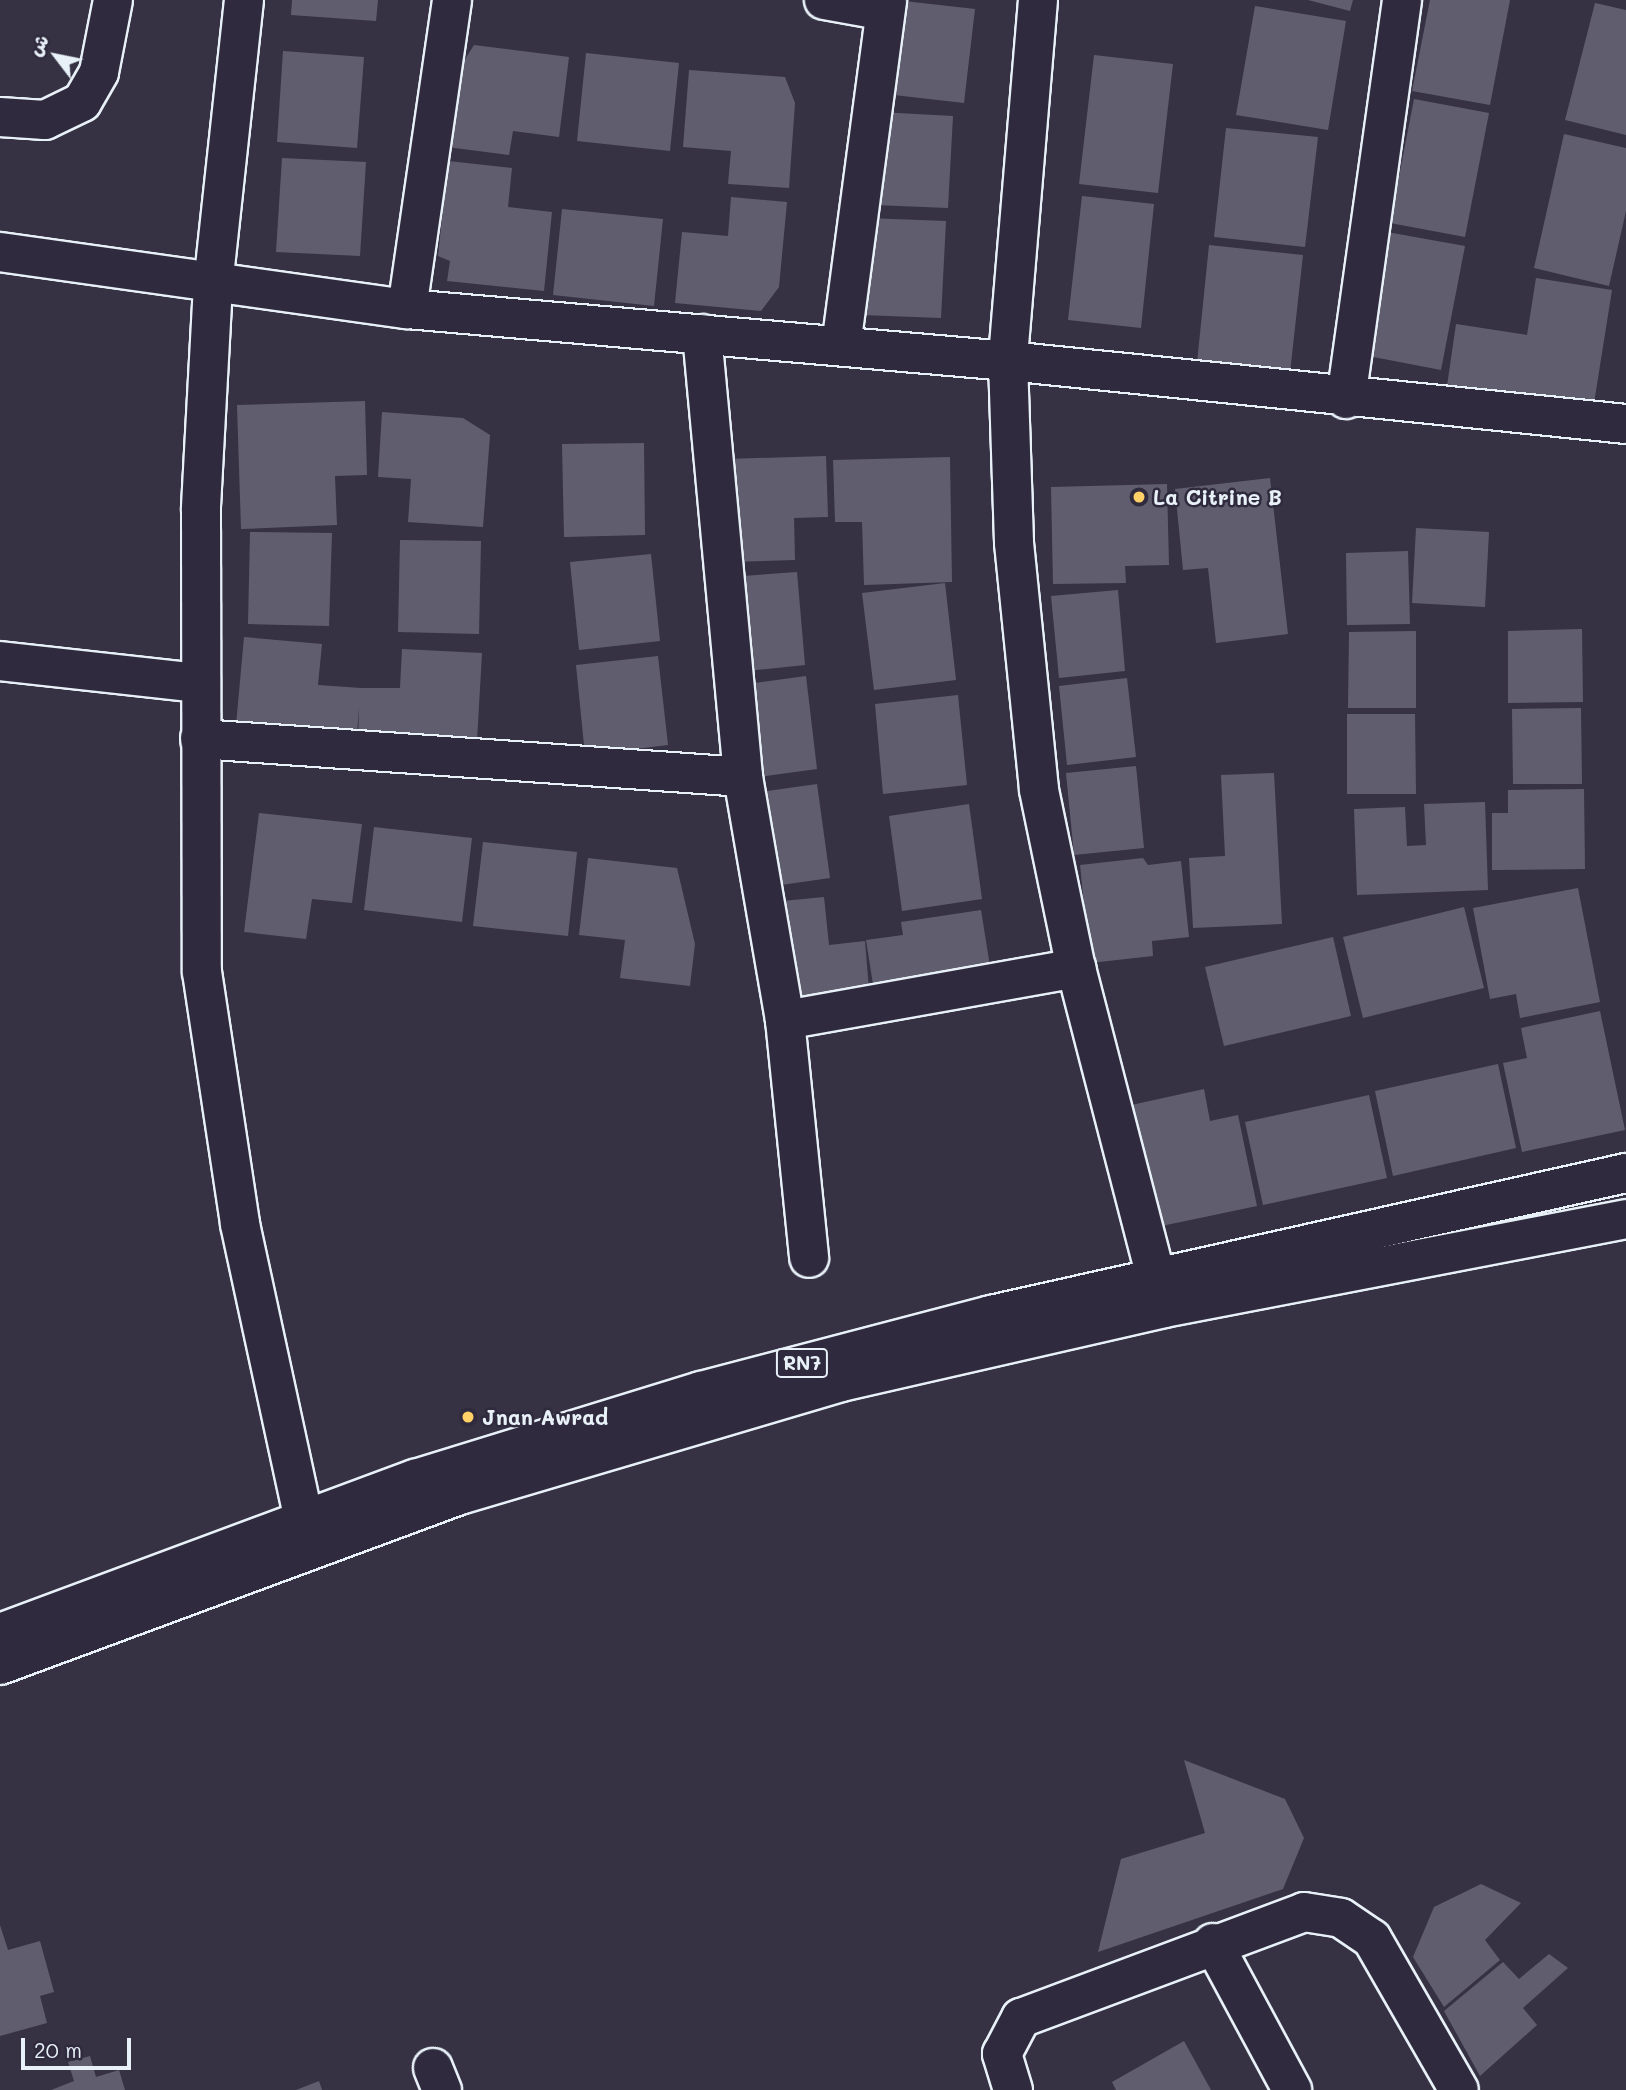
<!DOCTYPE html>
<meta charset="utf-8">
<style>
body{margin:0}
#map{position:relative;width:1626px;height:2090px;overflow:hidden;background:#363244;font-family:Mali,"Playpen Sans Arabic",sans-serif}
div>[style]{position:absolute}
.building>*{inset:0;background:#605e6e}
.roads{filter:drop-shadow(2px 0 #e8f1f8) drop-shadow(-2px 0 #e8f1f8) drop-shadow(0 2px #e8f1f8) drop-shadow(0 -2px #e8f1f8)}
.minor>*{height:38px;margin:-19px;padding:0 19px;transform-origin:19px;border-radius:19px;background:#2f2a3d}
.major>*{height:38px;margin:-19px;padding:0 19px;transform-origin:19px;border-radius:19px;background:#2f2a3d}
.dots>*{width:19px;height:19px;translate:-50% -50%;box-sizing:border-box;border:4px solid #2f2a3d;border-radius:50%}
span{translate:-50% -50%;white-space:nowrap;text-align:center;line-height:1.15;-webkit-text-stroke:5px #2f2a3d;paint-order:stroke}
.shield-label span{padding:2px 5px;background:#2f2a3d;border:2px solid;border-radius:5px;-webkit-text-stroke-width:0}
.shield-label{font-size:19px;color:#e8f1f8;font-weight:700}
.poi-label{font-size:21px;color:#e8f1f8;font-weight:700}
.left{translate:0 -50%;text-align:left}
.north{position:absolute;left:21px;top:21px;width:70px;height:70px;-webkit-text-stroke:5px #2f2a3d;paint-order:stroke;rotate:302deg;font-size:19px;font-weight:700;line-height:28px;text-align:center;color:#e8f1f8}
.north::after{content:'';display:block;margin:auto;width:24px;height:32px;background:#e8f1f8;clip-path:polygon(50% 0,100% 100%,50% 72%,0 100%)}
.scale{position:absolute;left:21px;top:2038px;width:110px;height:32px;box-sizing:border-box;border:4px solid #e8f1f8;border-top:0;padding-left:9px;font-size:21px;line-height:24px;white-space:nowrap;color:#e8f1f8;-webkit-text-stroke:5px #2f2a3d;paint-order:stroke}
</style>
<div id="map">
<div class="building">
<div style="clip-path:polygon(292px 0,378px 0,376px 21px,291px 15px)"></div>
<div style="clip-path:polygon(895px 0,975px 9px,964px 103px,885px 94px)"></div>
<div style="clip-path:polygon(1308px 0,1353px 0,1350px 11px)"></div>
<div style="clip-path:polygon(1430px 0,1510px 0,1490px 105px,1412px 91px)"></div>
<div style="clip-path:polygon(1595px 3px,1626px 10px,1626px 135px,1565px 120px)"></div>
<div style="clip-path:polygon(1255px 6px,1346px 21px,1328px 130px,1236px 115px)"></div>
<div style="clip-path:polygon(474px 45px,569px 57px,559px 137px,513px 131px,509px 155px,447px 147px,457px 72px)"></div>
<div style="clip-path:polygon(283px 51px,364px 57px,357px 148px,277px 142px)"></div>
<div style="clip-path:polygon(586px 53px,679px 63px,670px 151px,577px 141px)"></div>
<div style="clip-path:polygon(1094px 55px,1173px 64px,1158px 193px,1079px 184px)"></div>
<div style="clip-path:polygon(689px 70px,785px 77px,795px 103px,789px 188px,728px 184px,731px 151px,683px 147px)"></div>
<div style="clip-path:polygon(1414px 99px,1489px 113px,1465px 237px,1390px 223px)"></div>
<div style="clip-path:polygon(879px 112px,953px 116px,948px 208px,874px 205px)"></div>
<div style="clip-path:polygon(1226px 128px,1318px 137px,1305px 247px,1214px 237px)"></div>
<div style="clip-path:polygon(1564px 134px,1626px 148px,1626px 211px,1609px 286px,1534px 268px)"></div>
<div style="clip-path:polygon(282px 158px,366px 162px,360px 256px,276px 252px)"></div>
<div style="clip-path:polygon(448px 161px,512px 168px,508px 207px,552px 212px,544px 291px,447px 281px,450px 261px,438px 256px)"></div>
<div style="clip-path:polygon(1082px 196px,1154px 204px,1141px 328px,1068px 320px)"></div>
<div style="clip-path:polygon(731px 197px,787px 202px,779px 287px,761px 311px,675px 303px,682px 232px,728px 236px)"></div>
<div style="clip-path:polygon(562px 209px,663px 219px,654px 306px,553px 295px)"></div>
<div style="clip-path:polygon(866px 218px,946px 221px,941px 318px,862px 315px)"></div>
<div style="clip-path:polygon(1387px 232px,1465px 246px,1441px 370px,1363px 355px)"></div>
<div style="clip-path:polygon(1209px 245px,1303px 255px,1290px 373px,1197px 363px)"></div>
<div style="clip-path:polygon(1536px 278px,1612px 290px,1592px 416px,1446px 393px,1456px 324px,1527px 335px)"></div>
<div style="clip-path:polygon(365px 401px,367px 475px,335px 476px,337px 525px,241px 529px,237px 405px)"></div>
<div style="clip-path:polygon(382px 412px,463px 418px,490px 435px,483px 527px,408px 522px,411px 479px,378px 477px)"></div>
<div style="clip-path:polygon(644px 443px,645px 535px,564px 537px,562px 444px)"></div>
<div style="clip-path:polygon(826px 456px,828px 517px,794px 518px,795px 560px,729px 562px,726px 459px)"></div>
<div style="clip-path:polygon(950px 457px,952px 582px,864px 585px,862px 522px,835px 522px,833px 460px)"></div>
<div style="clip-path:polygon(1270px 478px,1288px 634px,1216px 643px,1208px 568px,1183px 570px,1175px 489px)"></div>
<div style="clip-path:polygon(1167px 484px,1169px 565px,1125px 566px,1126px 583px,1053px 584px,1051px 487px)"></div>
<div style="clip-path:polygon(1416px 528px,1489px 532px,1485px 607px,1412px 603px)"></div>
<div style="clip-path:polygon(250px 532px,332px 533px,329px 626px,248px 624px)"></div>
<div style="clip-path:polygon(400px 540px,481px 541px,479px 634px,398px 632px)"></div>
<div style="clip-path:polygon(1408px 551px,1410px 624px,1347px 625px,1346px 553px)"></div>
<div style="clip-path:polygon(651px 554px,660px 641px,579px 650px,570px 562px)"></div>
<div style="clip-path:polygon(797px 572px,805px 665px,737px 672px,729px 577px)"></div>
<div style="clip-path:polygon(945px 583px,956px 680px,874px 690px,862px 593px)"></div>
<div style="clip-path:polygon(1118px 590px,1125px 671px,1059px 678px,1051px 596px)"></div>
<div style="clip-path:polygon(1582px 629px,1583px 702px,1508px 703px,1508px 631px)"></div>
<div style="clip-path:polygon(1416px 631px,1416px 708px,1348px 708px,1349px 632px)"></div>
<div style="clip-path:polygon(244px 637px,322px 644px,318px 685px,361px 688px,400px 688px,402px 649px,482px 653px,477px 741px,358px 745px,359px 707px,356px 747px,235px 736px)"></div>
<div style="clip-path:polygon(658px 656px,668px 745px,585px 755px,576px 665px)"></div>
<div style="clip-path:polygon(806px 676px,817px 769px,751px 778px,739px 685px)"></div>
<div style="clip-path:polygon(1127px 678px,1136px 757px,1067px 765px,1059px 686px)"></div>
<div style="clip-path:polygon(958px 695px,967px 785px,883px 794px,875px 704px)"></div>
<div style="clip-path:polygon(1581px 708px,1582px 784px,1513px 784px,1512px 709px)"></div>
<div style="clip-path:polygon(1347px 714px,1415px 714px,1416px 794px,1347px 794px)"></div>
<div style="clip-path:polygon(1136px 766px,1144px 848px,1074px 855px,1066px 773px)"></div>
<div style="clip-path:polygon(1274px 773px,1282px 924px,1193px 928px,1189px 858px,1225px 856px,1221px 775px)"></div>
<div style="clip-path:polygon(817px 784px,830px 878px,767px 887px,754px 793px)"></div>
<div style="clip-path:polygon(1584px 789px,1585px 869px,1492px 870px,1492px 813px,1508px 813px,1508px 790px)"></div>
<div style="clip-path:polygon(1485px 802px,1488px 890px,1357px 895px,1354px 809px,1405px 807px,1407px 846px,1426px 845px,1424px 804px)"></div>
<div style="clip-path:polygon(969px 804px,982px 899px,902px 911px,889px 816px)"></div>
<div style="clip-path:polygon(259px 813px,362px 824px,352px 903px,312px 899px,306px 939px,244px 932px)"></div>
<div style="clip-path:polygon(374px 827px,472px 838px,462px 922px,364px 910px)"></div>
<div style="clip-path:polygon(483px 842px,577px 852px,568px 936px,473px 926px)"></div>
<div style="clip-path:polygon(588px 858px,677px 868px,695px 944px,690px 986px,620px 978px,625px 940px,579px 935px)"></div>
<div style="clip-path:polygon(1143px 858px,1148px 865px,1181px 861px,1189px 937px,1152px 941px,1153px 956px,1090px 963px,1080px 865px)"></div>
<div style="clip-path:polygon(1578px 888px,1600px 1002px,1520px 1018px,1516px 994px,1490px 999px,1473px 908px)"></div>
<div style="clip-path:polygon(824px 897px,829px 945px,865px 941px,870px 1002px,783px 1011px,772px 902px)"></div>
<div style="clip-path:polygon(1464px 907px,1484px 988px,1363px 1018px,1343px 937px)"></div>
<div style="clip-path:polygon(981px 910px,992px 979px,875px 997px,866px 940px,903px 935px,901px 922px)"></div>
<div style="clip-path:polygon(1333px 937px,1351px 1016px,1224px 1046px,1205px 967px)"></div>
<div style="clip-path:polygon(1600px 1011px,1625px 1130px,1522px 1152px,1503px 1063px,1527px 1058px,1521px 1028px)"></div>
<div style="clip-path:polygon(1498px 1064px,1516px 1148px,1393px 1176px,1375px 1091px)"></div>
<div style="clip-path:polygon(1204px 1089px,1210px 1121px,1238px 1115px,1257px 1206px,1152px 1228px,1127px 1106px)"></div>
<div style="clip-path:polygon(1369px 1095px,1387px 1178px,1263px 1205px,1245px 1122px)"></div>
<div style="clip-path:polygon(1184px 1760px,1285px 1799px,1304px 1838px,1283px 1889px,1098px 1952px,1121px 1859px,1205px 1833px)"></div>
<div style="clip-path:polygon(1481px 1884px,1521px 1903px,1485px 1940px,1500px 1960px,1444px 2007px,1413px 1957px,1434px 1907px)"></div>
<div style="clip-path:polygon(0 1925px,8px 1950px,40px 1941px,54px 1992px,40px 1996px,47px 2023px,0 2036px)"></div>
<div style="clip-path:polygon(1549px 1954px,1568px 1968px,1523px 2008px,1537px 2025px,1480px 2076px,1444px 2011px,1503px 1962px,1519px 1979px)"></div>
<div style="clip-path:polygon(1184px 2041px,1211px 2090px,1116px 2090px,1112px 2082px)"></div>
<div style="clip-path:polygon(90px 2056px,96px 2077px,119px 2070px,125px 2090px,51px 2090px,74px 2081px,68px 2062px)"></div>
<div style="clip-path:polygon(319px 2081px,322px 2090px,296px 2090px)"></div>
</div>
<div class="roads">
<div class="minor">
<div style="left:244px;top:0;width:287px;rotate:96.2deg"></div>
<div style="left:213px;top:285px;width:225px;rotate:93.1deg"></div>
<div style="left:201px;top:510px;width:462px;rotate:89.9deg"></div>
<div style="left:202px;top:972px;width:255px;rotate:81.4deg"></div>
<div style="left:240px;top:1224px;width:330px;rotate:77.8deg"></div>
<div style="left:824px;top:0;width:62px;rotate:10.2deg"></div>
<div style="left:1038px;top:0;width:362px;rotate:94.8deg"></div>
<div style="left:1008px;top:361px;width:182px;rotate:88.1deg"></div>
<div style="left:1014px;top:543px;width:248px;rotate:84.2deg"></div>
<div style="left:1039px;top:790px;width:182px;rotate:78.3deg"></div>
<div style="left:1076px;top:968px;width:323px;rotate:75.5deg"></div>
<div style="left:0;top:117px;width:45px;rotate:3.8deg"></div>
<div style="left:45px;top:120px;width:41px;rotate:-25.9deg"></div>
<div style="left:82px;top:102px;width:34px;rotate:-60deg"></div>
<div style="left:99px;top:72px;width:73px;rotate:-79deg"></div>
<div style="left:0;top:252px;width:411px;rotate:8deg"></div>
<div style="left:407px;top:309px;width:603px;rotate:4.95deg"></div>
<div style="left:1008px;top:361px;width:621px;rotate:5.82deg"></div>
<div style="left:407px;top:309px;width:312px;rotate:-81.7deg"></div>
<div style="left:702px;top:334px;width:445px;rotate:84.7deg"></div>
<div style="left:743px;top:777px;width:247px;rotate:80.2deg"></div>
<div style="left:785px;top:1020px;width:239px;rotate:84.2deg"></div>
<div style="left:841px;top:346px;width:349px;rotate:-82.4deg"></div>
<div style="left:1346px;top:399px;width:403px;rotate:-82deg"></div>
<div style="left:0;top:661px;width:200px;rotate:6.3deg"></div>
<div style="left:200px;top:739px;width:544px;rotate:4deg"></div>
<div style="left:785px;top:1020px;width:296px;rotate:-10.1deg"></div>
<div style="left:1213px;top:1943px;width:167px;rotate:61.7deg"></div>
<div style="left:433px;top:2068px;width:24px;rotate:68deg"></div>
<div style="left:1013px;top:2090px;width:38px;rotate:-107deg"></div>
<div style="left:1002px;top:2054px;width:41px;rotate:-62.2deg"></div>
<div style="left:1021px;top:2018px;width:302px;rotate:-20.5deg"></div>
<div style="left:1304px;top:1912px;width:37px;rotate:9deg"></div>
<div style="left:1341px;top:1918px;width:37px;rotate:34deg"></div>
<div style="left:1372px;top:1939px;width:174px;rotate:60.1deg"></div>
</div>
<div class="major">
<div style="left:0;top:1633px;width:443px;rotate:-20.4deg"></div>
<div style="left:415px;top:1479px;width:299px;rotate:-17.1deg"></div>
<div style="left:701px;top:1391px;width:300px;rotate:-14.7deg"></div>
<div style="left:991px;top:1315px;width:651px;rotate:-12.61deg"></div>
<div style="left:0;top:1665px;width:490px;rotate:-20.3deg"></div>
<div style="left:460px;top:1495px;width:397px;rotate:-16.5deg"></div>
<div style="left:841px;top:1382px;width:331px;rotate:-12.9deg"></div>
<div style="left:1164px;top:1308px;width:470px;rotate:-10.9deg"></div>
</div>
</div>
<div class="dots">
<div style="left:1139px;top:497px;background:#ffd166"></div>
<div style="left:468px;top:1417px;background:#ffd166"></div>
</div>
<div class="shield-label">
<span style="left:802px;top:1363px">RN7</span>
</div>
<div class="poi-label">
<span class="left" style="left:1153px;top:497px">La Citrine B</span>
<span class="left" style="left:482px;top:1417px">Jnan Awrad</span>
</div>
<div class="north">ش</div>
<div class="scale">20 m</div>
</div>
